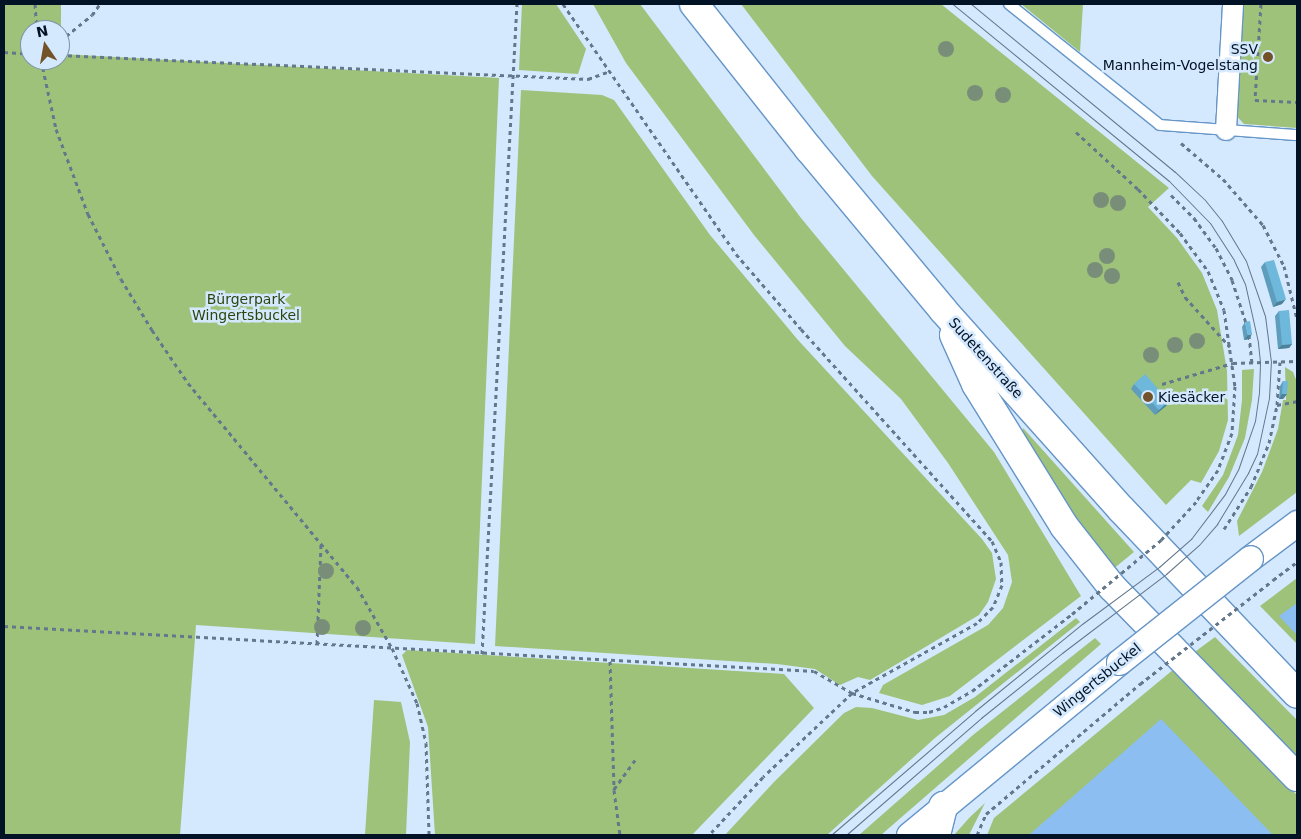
<!DOCTYPE html>
<meta charset="utf-8">
<style>
body{margin:0}
#map{position:relative;width:1301px;height:839px;overflow:hidden;background:#d4e8fe;font-family:"DejaVu Sans",sans-serif}
div>[style]{position:absolute}
.green>*{inset:0;background:#9ec279}
.water>*{inset:0;background:#8cbef2}
.path>*{height:3px;margin-top:-1.5px;transform-origin:0;background:repeating-linear-gradient(90deg,#65788b 0 4px,transparent 0 8px)}
.roads{filter:drop-shadow(1px 0 #6595c6) drop-shadow(-1px 0 #6595c6) drop-shadow(0 1px #6595c6) drop-shadow(0 -1px #6595c6)}
.service>*{height:10px;margin:-5px;padding:0 5px;transform-origin:5px;border-radius:5px;background:#fff}
.minor>*{height:20px;margin:-10px;padding:0 10px;transform-origin:10px;border-radius:10px;background:#fff}
.tertiary>*{height:25px;margin:-12.5px;padding:0 12.5px;transform-origin:12.5px;border-radius:12.5px;background:#fff}
.secondary>*{height:28px;margin:-14px;padding:0 14px;transform-origin:14px;border-radius:14px;background:#fff}
.tram>*{height:1px;margin:-0.5px;padding:0 0.5px;transform-origin:0.5px;border-radius:0.5px;background:#63768a}
.path-bridge>*{height:3px;margin-top:-1.5px;transform-origin:0;background:repeating-linear-gradient(90deg,#65788b 0 4px,transparent 0 8px)}
.bridges{filter:drop-shadow(1px 0 #6595c6) drop-shadow(-1px 0 #6595c6) drop-shadow(0 1px #6595c6) drop-shadow(0 -1px #6595c6)}
.tertiary-bridge>*{height:25px;margin:-12.5px;padding:0 12.5px;transform-origin:12.5px;border-radius:12.5px;background:#fff}
.trees>*{width:16px;height:16px;margin:-8px;border-radius:50%;background:#788e79}
.wall>*{inset:0;background:#5e9ebc}
.shaded-wall>*{inset:0;background:#4c8199}
.building>*{inset:0;background:#6db8db}
.dots>*{width:14px;height:14px;translate:-50% -50%;box-sizing:border-box;border:2px solid #d4e8fe;border-radius:50%}
span{translate:-50% -50%;white-space:nowrap;text-align:center;line-height:1.15;-webkit-text-stroke:5px #d4e8fe;paint-order:stroke}
.poi-label{font-size:14px;color:#021325}
.right{translate:-100% -50%;text-align:right}
.left{translate:0 -50%;text-align:left}
.park-label{font-size:14px;color:#2d450c}
.street-label{font-size:14px;color:#021325}
.frame{position:absolute;inset:0;border:5px solid #021325;pointer-events:none}
.north{position:absolute;left:20px;top:20px;width:50px;height:50px;box-sizing:border-box;background:#d4e8fe;border:1px solid #8093a7;border-radius:50%;rotate:348deg;font-size:14px;font-weight:700;line-height:20px;text-align:center;color:#021325}
.north::after{content:'';display:block;margin:auto;width:18px;height:22px;background:#735229;clip-path:polygon(50% 0,100% 100%,50% 72%,0 100%)}
</style>
<div id="map">
<div class="green">
<div style="clip-path:polygon(evenodd,4px 4px,61px 4px,61px 54px,499px 78px,475px 644px,196px 625px,180px 835px,4px 835px,4px 4px,30px 30px,60px 30px,60px 60px,30px 60px,30px 30px)"></div>
<div style="clip-path:polygon(522px 4px,556px 4px,586px 49px,578px 74px,519px 70px)"></div>
<div style="clip-path:polygon(593px 4px,640px 4px,801px 218px,994px 452px,1081px 596px,950px 696px,922px 705px,879px 693px,883px 685px,988px 625px,1003px 608px,1012px 582px,1008px 555px,948px 463px,901px 399px,845px 346px,754px 235px,626px 63px)"></div>
<div style="clip-path:polygon(741px 4px,941px 4px,1169px 188px,1148px 207px,1177px 238px,1202px 273px,1217px 310px,1227px 371px,1228px 420px,1219px 451px,1201px 483px,1191px 480px,1166px 505px,872px 176px)"></div>
<div style="clip-path:polygon(1021px 4px,1083px 4px,1080px 52px)"></div>
<div style="clip-path:polygon(1237px 4px,1297px 4px,1297px 128px,1244px 124px,1231px 110px)"></div>
<div style="clip-path:polygon(521px 90px,602px 95px,614px 100px,710px 235px,798px 340px,982px 539px,992px 553px,996px 579px,988px 602px,979px 615px,870px 680px,858px 677px,840px 685px,815px 669px,777px 664px,495px 646px)"></div>
<div style="clip-path:polygon(1285px 367px,1293px 372px,1297px 382px,1297px 492px,1239px 536px,1237px 521px,1262px 472px,1278px 429px,1283px 400px,1286px 400px)"></div>
<div style="clip-path:polygon(1254px 369px,1252px 400px,1245px 438px,1229px 477px,1208px 512px,1202px 506px,1223px 475px,1238px 435px,1242px 400px,1242px 370px)"></div>
<div style="clip-path:polygon(1023px 428px,1134px 552px,1112px 570px,1073px 523px,1021px 437px)"></div>
<div style="clip-path:polygon(1297px 578px,1297px 644px,1260px 606px)"></div>
<div style="clip-path:polygon(1076px 618px,1080px 622px,935px 738px,827px 835px,725px 835px,774px 782px,844px 713px,856px 707px,872px 708px,918px 720px,944px 715px,975px 697px)"></div>
<div style="clip-path:polygon(1215px 637px,1297px 720px,1297px 763px,1192px 654px)"></div>
<div style="clip-path:polygon(1095px 638px,1101px 644px,881px 835px,859px 835px,973px 735px)"></div>
<div style="clip-path:polygon(407px 650px,784px 674px,814px 708px,692px 835px,435px 835px,428px 727px,402px 655px)"></div>
<div style="clip-path:polygon(1174px 669px,1297px 795px,1297px 835px,987px 835px,994px 818px)"></div>
<div style="clip-path:polygon(374px 700px,401px 702px,410px 742px,406px 835px,365px 835px)"></div>
<div style="clip-path:polygon(985px 803px,969px 835px,954px 835px,970px 817px)"></div>
</div>
<div class="water">
<div style="clip-path:polygon(1297px 603px,1297px 635px,1279px 616px)"></div>
<div style="clip-path:polygon(1161px 719px,1273px 835px,1029px 835px)"></div>
</div>
<div class="path">
<div style="left:35px;top:4px;width:26px;rotate:86deg"></div>
<div style="left:563px;top:4px;width:304px;rotate:55.3deg"></div>
<div style="left:736px;top:254px;width:99px;rotate:49.1deg"></div>
<div style="left:801px;top:329px;width:285px;rotate:48deg"></div>
<div style="left:992px;top:541px;width:23px;rotate:67deg"></div>
<div style="left:1001px;top:562px;width:23px;rotate:88deg"></div>
<div style="left:1002px;top:585px;width:24px;rotate:112deg"></div>
<div style="left:993px;top:607px;width:23px;rotate:135deg"></div>
<div style="left:977px;top:623px;width:143px;rotate:150.8deg"></div>
<div style="left:852px;top:693px;width:122px;rotate:136.7deg"></div>
<div style="left:763px;top:777px;width:79px;rotate:133deg"></div>
<div style="left:1261px;top:4px;width:96px;rotate:93.6deg"></div>
<div style="left:1255px;top:100px;width:42px;rotate:2.7deg"></div>
<div style="left:60px;top:41px;width:41px;rotate:-39.1deg"></div>
<div style="left:92px;top:15px;width:14px;rotate:-54deg"></div>
<div style="left:4px;top:52px;width:26px;rotate:4deg"></div>
<div style="left:60px;top:55px;width:529px;rotate:2.6deg"></div>
<div style="left:588px;top:79px;width:23px;rotate:-20deg"></div>
<div style="left:41px;top:60px;width:71px;rotate:77.7deg"></div>
<div style="left:56px;top:129px;width:91px;rotate:69.4deg"></div>
<div style="left:88px;top:214px;width:73px;rotate:63.1deg"></div>
<div style="left:121px;top:279px;width:60px;rotate:58.7deg"></div>
<div style="left:152px;top:330px;width:64px;rotate:55.8deg"></div>
<div style="left:188px;top:383px;width:265px;rotate:50.4deg"></div>
<div style="left:357px;top:587px;width:70px;rotate:60.2deg"></div>
<div style="left:392px;top:648px;width:60px;rotate:65.6deg"></div>
<div style="left:417px;top:703px;width:41px;rotate:77.3deg"></div>
<div style="left:426px;top:743px;width:92px;rotate:88.1deg"></div>
<div style="left:1076px;top:132px;width:84px;rotate:42.6deg"></div>
<div style="left:1138px;top:189px;width:61px;rotate:46.3deg"></div>
<div style="left:1180px;top:233px;width:47px;rotate:53.6deg"></div>
<div style="left:1208px;top:271px;width:42px;rotate:67.7deg"></div>
<div style="left:1224px;top:310px;width:77px;rotate:81.8deg"></div>
<div style="left:1235px;top:386px;width:47px;rotate:93.7deg"></div>
<div style="left:1232px;top:433px;width:40px;rotate:111deg"></div>
<div style="left:1218px;top:470px;width:39px;rotate:125deg"></div>
<div style="left:1181px;top:143px;width:55px;rotate:40.6deg"></div>
<div style="left:1223px;top:179px;width:61px;rotate:49deg"></div>
<div style="left:1263px;top:225px;width:46px;rotate:62.9deg"></div>
<div style="left:1284px;top:266px;width:55px;rotate:76.2deg"></div>
<div style="left:1171px;top:195px;width:33px;rotate:45deg"></div>
<div style="left:1194px;top:218px;width:37px;rotate:54deg"></div>
<div style="left:1216px;top:248px;width:36px;rotate:63deg"></div>
<div style="left:1232px;top:280px;width:48px;rotate:71.9deg"></div>
<div style="left:1178px;top:282px;width:17px;rotate:65deg"></div>
<div style="left:1185px;top:297px;width:67px;rotate:48deg"></div>
<div style="left:1249px;top:335px;width:28px;rotate:84deg"></div>
<div style="left:1162px;top:384px;width:74px;rotate:-16.5deg"></div>
<div style="left:1233px;top:363px;width:64px;rotate:-1.8deg"></div>
<div style="left:1277px;top:405px;width:20px;rotate:-11deg"></div>
<div style="left:1224px;top:529px;width:50px;rotate:-57.3deg"></div>
<div style="left:1251px;top:487px;width:48px;rotate:-67.8deg"></div>
<div style="left:1269px;top:443px;width:39px;rotate:-78deg"></div>
<div style="left:1277px;top:405px;width:43px;rotate:-86deg"></div>
<div style="left:1273px;top:580px;width:30px;rotate:-37deg"></div>
<div style="left:4px;top:626px;width:811px;rotate:3.18deg"></div>
<div style="left:814px;top:671px;width:44px;rotate:30.1deg"></div>
<div style="left:852px;top:693px;width:66px;rotate:16.8deg"></div>
<div style="left:915px;top:712px;width:14px"></div>
<div style="left:929px;top:712px;width:16px;rotate:-18deg"></div>
<div style="left:944px;top:707px;width:32px;rotate:-30deg"></div>
<div style="left:972px;top:691px;width:126px;rotate:-37.6deg"></div>
<div style="left:317px;top:644px;width:101px;rotate:-87.7deg"></div>
<div style="left:482px;top:654px;width:651px;rotate:-86.92deg"></div>
<div style="left:610px;top:661px;width:129px;rotate:88.2deg"></div>
<div style="left:614px;top:790px;width:45px;rotate:82.4deg"></div>
<div style="left:614px;top:789px;width:39px;rotate:-54deg"></div>
<div style="left:977px;top:835px;width:23px;rotate:-67deg"></div>
<div style="left:986px;top:814px;width:202px;rotate:-40.2deg"></div>
</div>
<div class="roads">
<div class="service">
<div style="left:1009px;top:4px;width:193px;rotate:38.7deg"></div>
<div style="left:1160px;top:125px;width:137px;rotate:4.2deg"></div>
</div>
<div class="minor">
<div style="left:1226px;top:130px;width:126px;rotate:-86.8deg"></div>
</div>
<div class="tertiary">
<div style="left:1250px;top:558px;width:59px;rotate:-36.7deg"></div>
<div style="left:909px;top:835px;width:272px;rotate:-39.5deg"></div>
</div>
<div class="secondary">
<div style="left:694px;top:4px;width:185px;rotate:51.6deg"></div>
<div style="left:809px;top:149px;width:209px;rotate:50.2deg"></div>
<div style="left:943px;top:310px;width:267px;rotate:48.2deg"></div>
<div style="left:1121px;top:509px;width:255px;rotate:46.4deg"></div>
<div style="left:954px;top:335px;width:54px;rotate:65.8deg"></div>
<div style="left:976px;top:384px;width:167px;rotate:58.2deg"></div>
<div style="left:1064px;top:526px;width:78px;rotate:51.8deg"></div>
<div style="left:1112px;top:587px;width:265px;rotate:45.8deg"></div>
<div style="left:936px;top:835px;width:30px;rotate:-76deg"></div>
</div>
</div>
<div class="tram">
<div style="left:831px;top:835px;width:190px;rotate:-40.7deg"></div>
<div style="left:975px;top:711px;width:138px;rotate:-39.1deg"></div>
<div style="left:1082px;top:624px;width:96px;rotate:-36.5deg"></div>
<div style="left:1159px;top:567px;width:43px;rotate:-41.2deg"></div>
<div style="left:1191px;top:539px;width:56px;rotate:-52.9deg"></div>
<div style="left:1225px;top:494px;width:27px;rotate:-62deg"></div>
<div style="left:1238px;top:470px;width:52px;rotate:-70.9deg"></div>
<div style="left:1255px;top:421px;width:29px;rotate:-82deg"></div>
<div style="left:1259px;top:392px;width:30px;rotate:-88deg"></div>
<div style="left:1260px;top:362px;width:20px;rotate:-96deg"></div>
<div style="left:1258px;top:342px;width:59px;rotate:-102.6deg"></div>
<div style="left:1245px;top:284px;width:26px;rotate:-115deg"></div>
<div style="left:1234px;top:260px;width:44px;rotate:-123deg"></div>
<div style="left:1210px;top:223px;width:59px;rotate:-134.3deg"></div>
<div style="left:1169px;top:181px;width:279px;rotate:-140.7deg"></div>
<div style="left:846px;top:835px;width:179px;rotate:-40.9deg"></div>
<div style="left:981px;top:718px;width:104px;rotate:-38.7deg"></div>
<div style="left:1062px;top:653px;width:131px;rotate:-37.2deg"></div>
<div style="left:1166px;top:574px;width:44px;rotate:-41.3deg"></div>
<div style="left:1199px;top:545px;width:28px;rotate:-49deg"></div>
<div style="left:1217px;top:524px;width:60px;rotate:-58.7deg"></div>
<div style="left:1248px;top:473px;width:21px;rotate:-65deg"></div>
<div style="left:1257px;top:454px;width:57px;rotate:-77.9deg"></div>
<div style="left:1269px;top:398px;width:36px;rotate:-87deg"></div>
<div style="left:1271px;top:362px;width:46px;rotate:-97.4deg"></div>
<div style="left:1265px;top:316px;width:58px;rotate:-109.1deg"></div>
<div style="left:1246px;top:261px;width:47px;rotate:-121deg"></div>
<div style="left:1222px;top:221px;width:28px;rotate:-129deg"></div>
<div style="left:1204px;top:199px;width:40px;rotate:-137deg"></div>
<div style="left:1175px;top:172px;width:264px;rotate:-140.5deg"></div>
</div>
<div class="path-bridge">
<div style="left:1072px;top:614px;width:116px;rotate:-39.7deg"></div>
<div style="left:1161px;top:540px;width:52px;rotate:-47.4deg"></div>
<div style="left:1140px;top:684px;width:169px;rotate:-38deg"></div>
</div>
<div class="bridges">
<div class="tertiary-bridge">
<div style="left:1119px;top:662px;width:167px;rotate:-38.4deg"></div>
</div>
</div>
<div class="trees">
<div style="left:946px;top:49px"></div>
<div style="left:975px;top:93px"></div>
<div style="left:1003px;top:95px"></div>
<div style="left:1101px;top:200px"></div>
<div style="left:1118px;top:203px"></div>
<div style="left:1107px;top:256px"></div>
<div style="left:1095px;top:270px"></div>
<div style="left:1112px;top:276px"></div>
<div style="left:1197px;top:341px"></div>
<div style="left:1175px;top:345px"></div>
<div style="left:1151px;top:355px"></div>
<div style="left:326px;top:571px"></div>
<div style="left:322px;top:627px"></div>
<div style="left:363px;top:628px"></div>
</div>
<div class="wall">
<div style="clip-path:polygon(1265px 262px,1282px 304px,1273px 307px,1261px 267px)"></div>
<div style="clip-path:polygon(1279px 311px,1292px 344px,1289px 348px,1278px 349px,1275px 316px)"></div>
<div style="clip-path:polygon(1245px 322px,1249px 339px,1244px 340px,1242px 327px)"></div>
<div style="clip-path:polygon(1283px 381px,1287px 394px,1283px 399px,1279px 399px,1280px 386px)"></div>
<div style="clip-path:polygon(1134px 384px,1169px 401px,1166px 406px,1155px 415px,1131px 389px)"></div>
</div>
<div class="shaded-wall">
<div style="clip-path:polygon(1286px 299px,1282px 304px,1273px 307px,1277px 302px)"></div>
<div style="clip-path:polygon(1252px 334px,1249px 339px,1244px 340px,1248px 335px)"></div>
<div style="clip-path:polygon(1292px 344px,1289px 348px,1278px 349px,1282px 345px)"></div>
<div style="clip-path:polygon(1282px 394px,1287px 394px,1283px 399px,1279px 399px)"></div>
<div style="clip-path:polygon(1169px 401px,1166px 406px,1155px 415px,1159px 410px)"></div>
</div>
<div class="building">
<div style="clip-path:polygon(1274px 260px,1286px 299px,1277px 302px,1265px 262px)"></div>
<div style="clip-path:polygon(1289px 310px,1292px 344px,1282px 345px,1279px 311px)"></div>
<div style="clip-path:polygon(1250px 321px,1252px 334px,1248px 335px,1245px 322px)"></div>
<div style="clip-path:polygon(1145px 374px,1169px 401px,1159px 410px,1134px 384px)"></div>
<div style="clip-path:polygon(1283px 381px,1288px 381px,1287px 394px,1282px 394px)"></div>
</div>
<div class="dots">
<div style="left:1268px;top:57px;background:#735229"></div>
<div style="left:1148px;top:397px;background:#735229"></div>
</div>
<div class="poi-label">
<span class="right" style="left:1258px;top:57px">SSV<br>Mannheim-Vogelstang</span>
<span class="left" style="left:1158px;top:397px">Kiesäcker</span>
</div>
<div class="park-label">
<span style="left:246px;top:307px">Bürgerpark<br>Wingertsbuckel</span>
</div>
<div class="street-label">
<span style="left:986px;top:358px;rotate:48deg">Sudetenstraße</span>
<span style="left:1097px;top:680px;rotate:-39deg">Wingertsbuckel</span>
</div>
<div class="frame"></div>
<div class="north">N</div>
</div>
